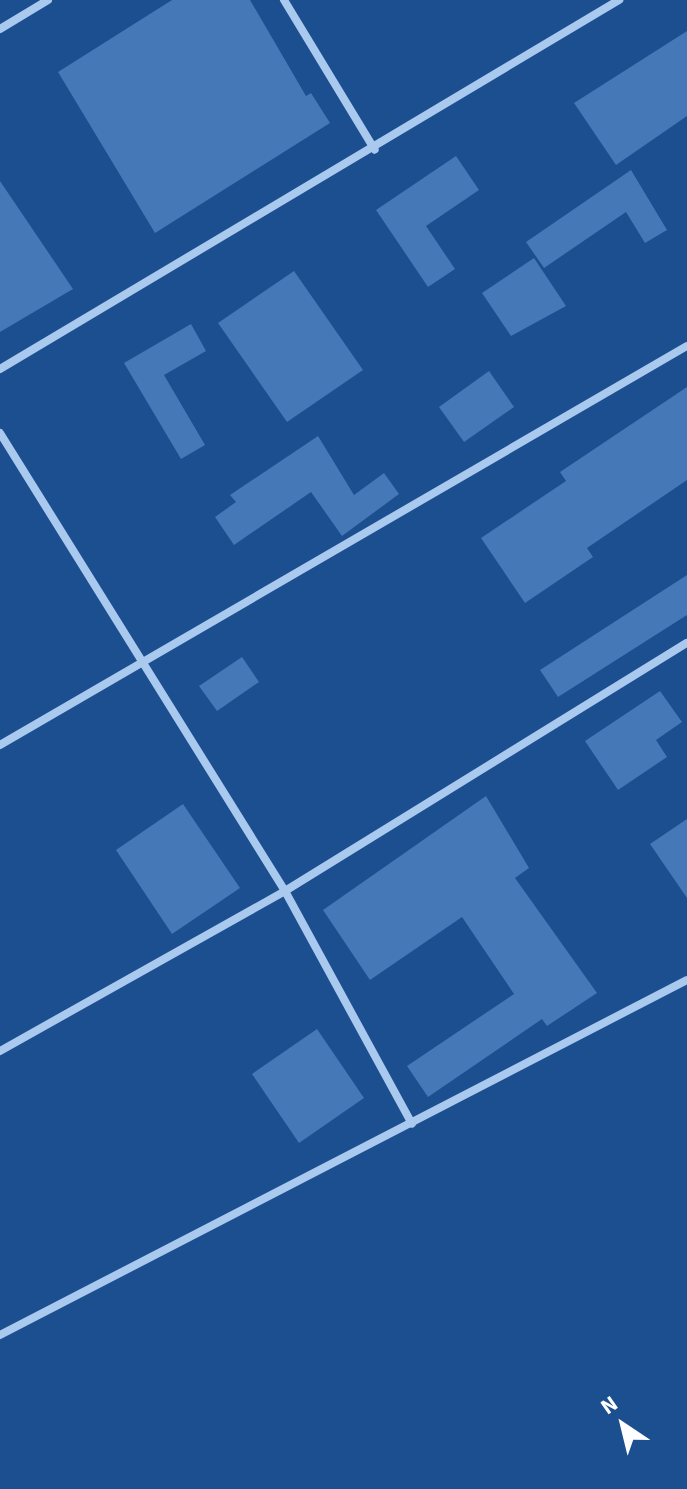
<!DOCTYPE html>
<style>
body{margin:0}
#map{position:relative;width:687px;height:1489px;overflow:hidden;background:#1b4f8f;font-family:"Source Sans 3",sans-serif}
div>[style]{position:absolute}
.building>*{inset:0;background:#4478b7}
.minor>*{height:8px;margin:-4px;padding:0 4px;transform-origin:4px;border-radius:4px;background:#a9c9ee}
span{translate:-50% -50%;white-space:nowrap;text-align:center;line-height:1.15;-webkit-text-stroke:7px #1b4f8f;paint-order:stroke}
.north{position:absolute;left:583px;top:1385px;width:80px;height:80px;-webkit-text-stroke:6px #1b4f8f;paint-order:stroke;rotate:325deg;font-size:22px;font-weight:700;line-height:32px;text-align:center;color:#fff}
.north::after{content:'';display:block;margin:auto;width:28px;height:36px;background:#fff;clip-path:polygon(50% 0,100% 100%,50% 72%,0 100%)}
</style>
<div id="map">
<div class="building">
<div style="clip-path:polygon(172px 0,250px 0,306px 96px,311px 93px,330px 123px,155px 233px,58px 72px)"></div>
<div style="clip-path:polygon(687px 31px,687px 116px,616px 165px,574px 103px)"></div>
<div style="clip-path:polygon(456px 156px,479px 190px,426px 226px,455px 269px,428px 287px,376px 210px)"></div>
<div style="clip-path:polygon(631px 170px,667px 230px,645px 243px,626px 212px,544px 268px,526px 242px)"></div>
<div style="clip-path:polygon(0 181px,73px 289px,0 332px)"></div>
<div style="clip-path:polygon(534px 258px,566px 306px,511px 336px,482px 293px)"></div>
<div style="clip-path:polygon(294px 271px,363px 370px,287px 422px,218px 323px)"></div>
<div style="clip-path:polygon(191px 324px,206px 351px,164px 375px,205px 445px,181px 459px,124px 363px)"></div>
<div style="clip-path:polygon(489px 371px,514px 407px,464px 442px,439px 407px)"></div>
<div style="clip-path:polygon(687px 387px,687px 480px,587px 548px,593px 557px,525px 603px,481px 538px,566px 481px,560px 472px)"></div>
<div style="clip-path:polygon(318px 436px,354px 495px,384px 473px,399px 494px,342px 536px,311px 492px,234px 545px,215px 517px,236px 502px,230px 495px)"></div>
<div style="clip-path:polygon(687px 575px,687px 615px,558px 697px,540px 670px)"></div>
<div style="clip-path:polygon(242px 657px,259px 682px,217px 711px,199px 686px)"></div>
<div style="clip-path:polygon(660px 691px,682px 722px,656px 740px,667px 757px,618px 790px,585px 741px)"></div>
<div style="clip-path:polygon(486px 796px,529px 868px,515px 878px,597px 993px,547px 1026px,542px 1019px,428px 1097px,407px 1066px,514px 994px,462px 917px,370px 980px,323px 910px)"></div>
<div style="clip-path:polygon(183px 804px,240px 888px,172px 934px,116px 850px)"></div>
<div style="clip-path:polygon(687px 819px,687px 898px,650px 844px)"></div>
<div style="clip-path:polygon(317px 1029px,364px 1098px,299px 1143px,252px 1074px)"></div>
</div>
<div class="minor">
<div style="left:284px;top:0;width:175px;rotate:58.8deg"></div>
<div style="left:0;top:29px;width:56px;rotate:-31.1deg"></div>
<div style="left:0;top:369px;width:721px;rotate:-30.8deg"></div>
<div style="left:0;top:433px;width:539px;rotate:58.11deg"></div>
<div style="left:285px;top:891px;width:265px;rotate:61.4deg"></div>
<div style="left:0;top:745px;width:794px;rotate:-30.15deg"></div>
<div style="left:0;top:1051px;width:327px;rotate:-29.3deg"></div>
<div style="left:285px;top:891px;width:472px;rotate:-31.7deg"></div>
<div style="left:0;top:1335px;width:773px;rotate:-27.33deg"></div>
</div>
<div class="north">N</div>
</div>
